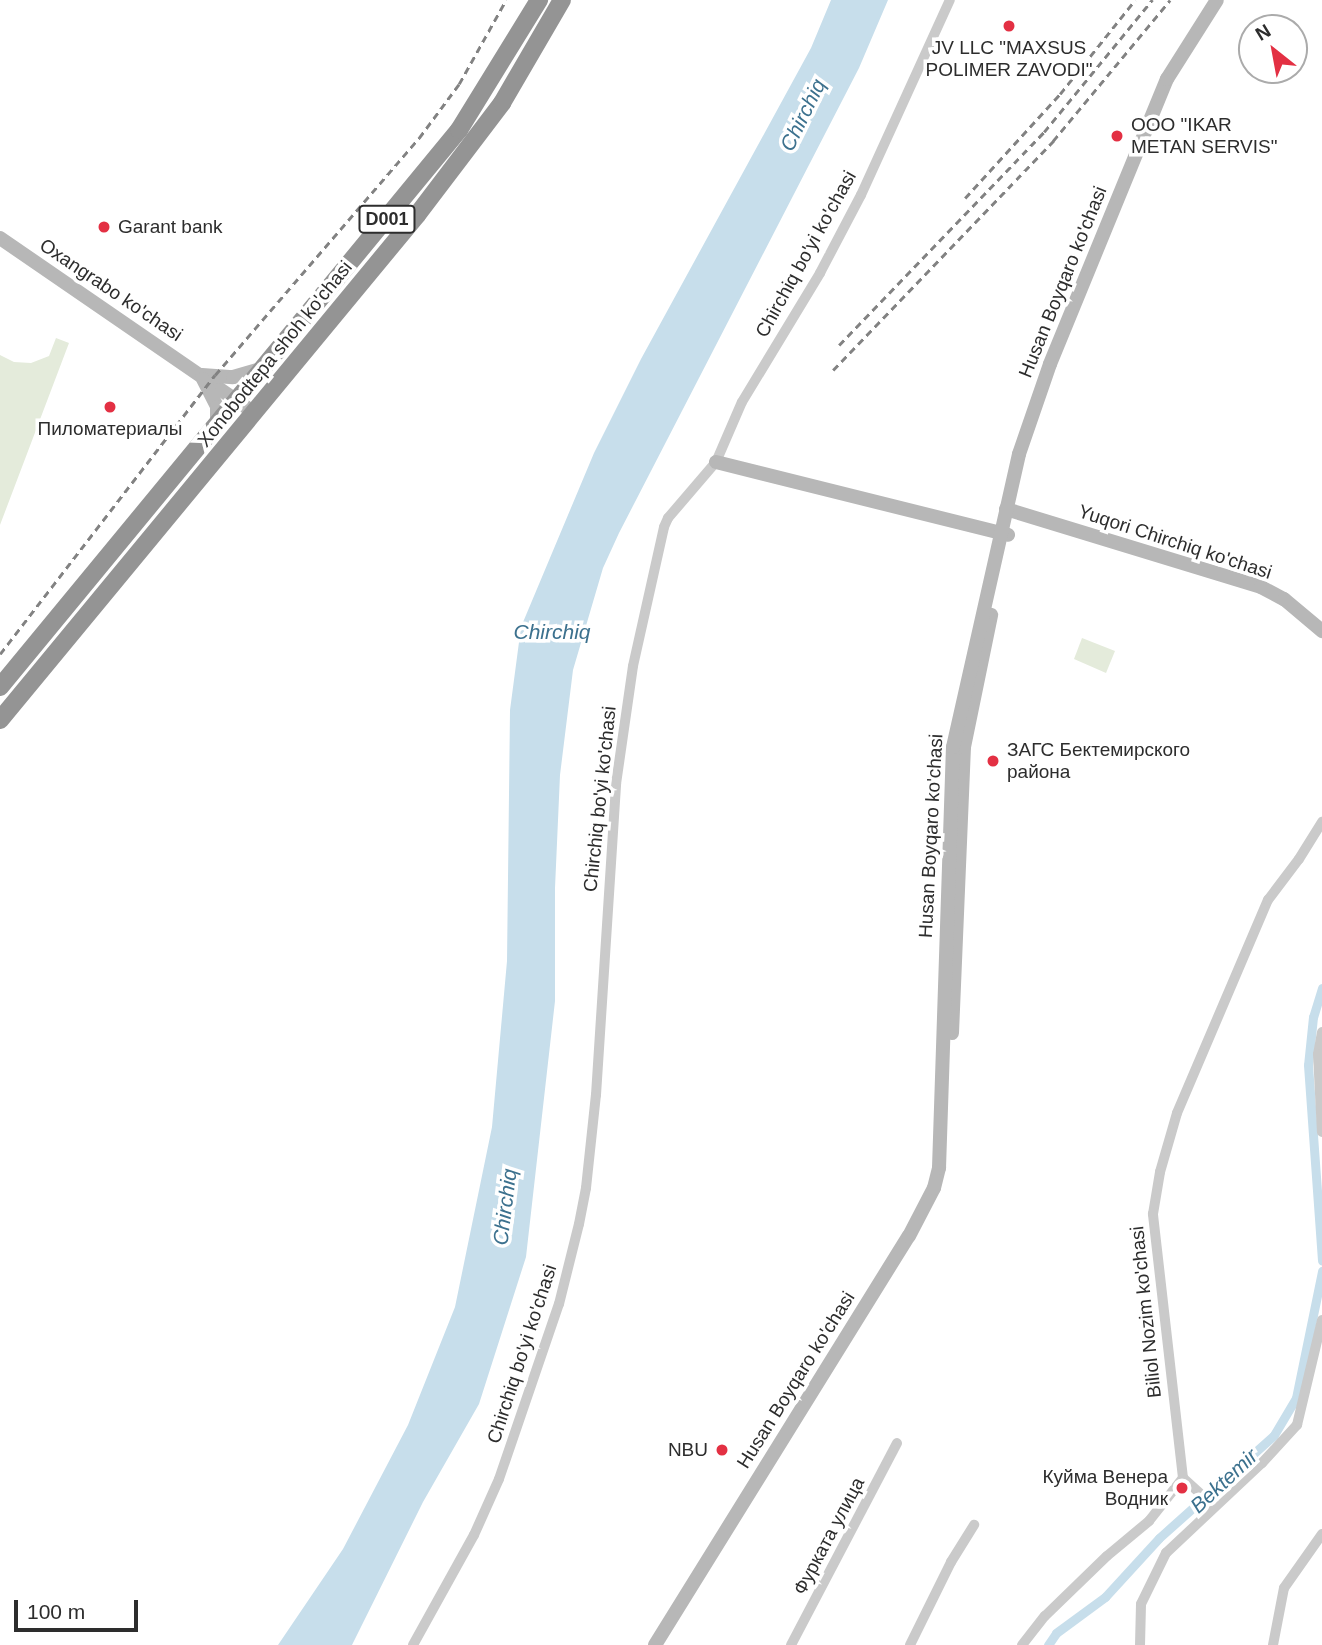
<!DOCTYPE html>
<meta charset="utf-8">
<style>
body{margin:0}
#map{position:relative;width:1322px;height:1645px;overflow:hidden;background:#fff;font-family:Arial,sans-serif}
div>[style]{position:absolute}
.green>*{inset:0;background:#e4ebdb}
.water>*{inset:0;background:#c7deeb}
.canal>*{height:9px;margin:-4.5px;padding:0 4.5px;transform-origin:4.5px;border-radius:4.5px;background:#c7deeb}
.street>*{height:10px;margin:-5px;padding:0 5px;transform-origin:5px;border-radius:5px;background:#cacaca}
.secondary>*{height:14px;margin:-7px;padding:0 7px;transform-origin:7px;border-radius:7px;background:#b7b7b7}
.highway>*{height:18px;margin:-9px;padding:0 9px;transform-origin:9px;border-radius:9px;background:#949494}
.rail>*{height:2.5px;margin-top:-1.25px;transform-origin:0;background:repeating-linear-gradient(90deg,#828282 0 7px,transparent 0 12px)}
.dots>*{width:19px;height:19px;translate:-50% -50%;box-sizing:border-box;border:4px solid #fff;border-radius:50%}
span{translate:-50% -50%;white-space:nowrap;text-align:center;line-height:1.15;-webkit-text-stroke:7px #fff;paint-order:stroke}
.shield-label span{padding:2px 5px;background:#fff;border:2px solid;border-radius:5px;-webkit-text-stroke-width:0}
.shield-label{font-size:18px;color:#2d2d2d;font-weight:700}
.poi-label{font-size:19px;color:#2d2d2d}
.left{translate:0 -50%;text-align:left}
.right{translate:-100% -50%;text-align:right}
.street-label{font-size:19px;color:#2d2d2d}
.water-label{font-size:21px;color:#3c718e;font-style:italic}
.north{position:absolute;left:1238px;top:14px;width:70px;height:70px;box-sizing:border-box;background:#fff;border:2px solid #ababab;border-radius:50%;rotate:329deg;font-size:19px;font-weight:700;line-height:28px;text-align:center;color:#2d2d2d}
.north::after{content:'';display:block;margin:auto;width:24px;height:32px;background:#e33043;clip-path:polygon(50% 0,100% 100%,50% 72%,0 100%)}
.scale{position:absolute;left:14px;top:1600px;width:124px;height:32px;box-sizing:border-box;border:4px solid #2d2d2d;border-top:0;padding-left:9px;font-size:21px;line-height:24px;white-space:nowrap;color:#2d2d2d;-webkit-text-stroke:5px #fff;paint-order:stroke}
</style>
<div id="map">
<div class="green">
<div style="clip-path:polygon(56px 338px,69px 343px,0 525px,0 355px,14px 362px,31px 363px,49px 356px)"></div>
<div style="clip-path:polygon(1082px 638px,1115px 651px,1106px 673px,1074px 659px)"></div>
</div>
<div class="water">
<div style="clip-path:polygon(831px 0,888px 0,859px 68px,619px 533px,603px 568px,573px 670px,560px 775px,555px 888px,555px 1001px,526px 1257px,479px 1404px,423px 1502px,352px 1645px,278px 1645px,343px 1549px,408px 1425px,455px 1307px,492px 1127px,507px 961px,510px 710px,521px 627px,594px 453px,641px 359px,811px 48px)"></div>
</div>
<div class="canal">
<div style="left:1322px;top:988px;width:30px;rotate:107deg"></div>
<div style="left:1313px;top:1017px;width:48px;rotate:95.9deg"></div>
<div style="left:1308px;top:1065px;width:196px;rotate:85.9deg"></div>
<div style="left:1048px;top:1645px;width:14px;rotate:-56deg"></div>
<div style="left:1056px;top:1633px;width:61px;rotate:-36.3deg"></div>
<div style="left:1105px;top:1597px;width:80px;rotate:-47.5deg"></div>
<div style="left:1159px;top:1538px;width:154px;rotate:-41.8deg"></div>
<div style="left:1274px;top:1435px;width:43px;rotate:-59.3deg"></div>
<div style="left:1296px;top:1398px;width:130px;rotate:-78.4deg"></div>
</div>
<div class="street">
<div style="left:1322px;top:1032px;width:22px;rotate:100deg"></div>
<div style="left:1318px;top:1054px;width:78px;rotate:87.1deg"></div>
<div style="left:1183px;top:1478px;width:42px;rotate:42.1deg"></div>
<div style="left:413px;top:1645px;width:126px;rotate:-61deg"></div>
<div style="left:474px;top:1535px;width:61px;rotate:-65.9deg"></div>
<div style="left:499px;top:1479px;width:185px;rotate:-71.1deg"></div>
<div style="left:559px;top:1304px;width:82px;rotate:-76deg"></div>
<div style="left:579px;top:1224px;width:37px;rotate:-79deg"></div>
<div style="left:586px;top:1188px;width:94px;rotate:-83.9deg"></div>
<div style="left:596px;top:1095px;width:312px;rotate:-86.3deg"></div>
<div style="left:616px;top:784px;width:119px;rotate:-81.8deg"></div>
<div style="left:633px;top:666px;width:142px;rotate:-77.4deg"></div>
<div style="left:664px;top:527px;width:10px;rotate:-66deg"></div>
<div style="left:668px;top:518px;width:74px;rotate:-49.4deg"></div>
<div style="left:716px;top:462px;width:65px;rotate:-66.6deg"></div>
<div style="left:742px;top:402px;width:151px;rotate:-58.8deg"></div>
<div style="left:820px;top:273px;width:88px;rotate:-62.3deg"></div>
<div style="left:861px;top:195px;width:214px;rotate:-65.5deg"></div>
<div style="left:791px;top:1645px;width:228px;rotate:-62.3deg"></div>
<div style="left:910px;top:1645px;width:93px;rotate:-63.7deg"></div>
<div style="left:951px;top:1562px;width:44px;rotate:-58.1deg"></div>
<div style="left:1022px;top:1645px;width:37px;rotate:-52deg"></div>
<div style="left:1045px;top:1616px;width:86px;rotate:-44.1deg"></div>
<div style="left:1107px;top:1556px;width:55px;rotate:-39.8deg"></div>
<div style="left:1149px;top:1521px;width:55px;rotate:-51.7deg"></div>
<div style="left:1183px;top:1478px;width:266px;rotate:-96.5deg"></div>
<div style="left:1153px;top:1214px;width:43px;rotate:-80.5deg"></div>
<div style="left:1160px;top:1172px;width:61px;rotate:-73.9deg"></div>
<div style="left:1177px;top:1113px;width:232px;rotate:-66.9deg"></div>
<div style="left:1268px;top:900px;width:51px;rotate:-52.9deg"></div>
<div style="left:1299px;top:859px;width:44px;rotate:-58.1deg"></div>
<div style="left:1140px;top:1645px;width:41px;rotate:-88.6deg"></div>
<div style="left:1141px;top:1604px;width:57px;rotate:-63.9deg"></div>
<div style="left:1166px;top:1553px;width:132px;rotate:-43.2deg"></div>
<div style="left:1262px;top:1463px;width:52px;rotate:-47.4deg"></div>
<div style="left:1297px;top:1425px;width:108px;rotate:-76.6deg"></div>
<div style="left:1273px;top:1645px;width:58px;rotate:-79.1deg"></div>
<div style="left:1284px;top:1588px;width:66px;rotate:-54.9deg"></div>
</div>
<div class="secondary">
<div style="left:0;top:238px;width:309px;rotate:34.5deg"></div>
<div style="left:202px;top:375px;width:31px;rotate:4deg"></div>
<div style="left:233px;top:377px;width:29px;rotate:-16deg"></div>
<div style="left:203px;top:379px;width:31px;rotate:63deg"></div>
<div style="left:217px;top:407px;width:18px;rotate:90deg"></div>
<div style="left:716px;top:462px;width:301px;rotate:14deg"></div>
<div style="left:1006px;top:509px;width:267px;rotate:17deg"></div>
<div style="left:1261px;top:587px;width:26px;rotate:28deg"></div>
<div style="left:1284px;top:599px;width:50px;rotate:40.1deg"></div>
<div style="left:952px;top:1033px;width:286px;rotate:-87.6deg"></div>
<div style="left:964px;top:747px;width:135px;rotate:-78.4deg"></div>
<div style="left:655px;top:1645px;width:481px;rotate:-58.2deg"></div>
<div style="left:909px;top:1236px;width:54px;rotate:-62.5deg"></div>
<div style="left:934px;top:1188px;width:21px;rotate:-76deg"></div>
<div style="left:939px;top:1168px;width:421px;rotate:-88.1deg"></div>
<div style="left:953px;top:747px;width:300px;rotate:-77.3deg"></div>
<div style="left:1019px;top:454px;width:95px;rotate:-71deg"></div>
<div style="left:1050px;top:364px;width:308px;rotate:-67.7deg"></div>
<div style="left:1167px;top:79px;width:93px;rotate:-57.7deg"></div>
</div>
<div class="highway">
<div style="left:0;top:687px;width:722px;rotate:-50.51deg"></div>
<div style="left:459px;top:130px;width:153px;rotate:-58.4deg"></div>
<div style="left:0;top:720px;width:655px;rotate:-50.45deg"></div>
<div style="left:417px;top:215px;width:141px;rotate:-52.8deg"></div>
<div style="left:502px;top:103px;width:119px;rotate:-59.8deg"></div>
</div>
<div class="rail">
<div style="left:965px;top:198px;width:141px;rotate:-47.6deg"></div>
<div style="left:1060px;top:94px;width:120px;rotate:-51.4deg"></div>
<div style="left:839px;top:345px;width:296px;rotate:-46.1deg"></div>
<div style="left:1044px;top:132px;width:171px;rotate:-50.7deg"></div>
<div style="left:833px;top:370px;width:318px;rotate:-46.1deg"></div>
<div style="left:1053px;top:141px;width:183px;rotate:-50.3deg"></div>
<div style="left:0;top:654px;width:352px;rotate:-52.4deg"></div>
<div style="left:215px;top:375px;width:313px;rotate:-49.3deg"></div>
<div style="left:419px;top:138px;width:67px;rotate:-53.5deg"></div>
<div style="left:459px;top:84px;width:96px;rotate:-60.8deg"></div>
</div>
<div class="dots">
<div style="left:1009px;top:26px;background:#e33043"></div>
<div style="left:1117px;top:136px;background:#e33043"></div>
<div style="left:104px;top:227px;background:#e33043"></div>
<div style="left:110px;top:407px;background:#e33043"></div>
<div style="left:993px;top:761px;background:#e33043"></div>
<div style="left:722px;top:1450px;background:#e33043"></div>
<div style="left:1182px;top:1488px;background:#e33043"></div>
</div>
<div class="shield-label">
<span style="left:387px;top:219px">D001</span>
</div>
<div class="poi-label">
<span style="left:1009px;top:59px">JV LLC "MAXSUS<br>POLIMER ZAVODI"</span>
<span class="left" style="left:1131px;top:136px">OOO "IKAR<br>METAN SERVIS"</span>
<span class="left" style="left:118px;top:227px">Garant bank</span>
<span style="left:110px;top:429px">Пиломатериалы</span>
<span class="left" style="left:1007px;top:761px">ЗАГС Бектемирского<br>района</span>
<span class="right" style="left:708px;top:1450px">NBU</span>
<span class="right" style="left:1168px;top:1488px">Куйма Венера<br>Водник</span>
</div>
<div class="street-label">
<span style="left:806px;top:254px;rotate:-61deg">Chirchiq bo'yi ko'chasi</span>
<span style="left:1063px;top:282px;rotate:-68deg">Husan Boyqaro ko'chasi</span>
<span style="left:111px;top:290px;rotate:34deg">Oxangrabo ko'chasi</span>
<span style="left:275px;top:354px;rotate:-51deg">Xonobodtepa shoh ko'chasi</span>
<span style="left:1175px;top:542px;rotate:18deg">Yuqori Chirchiq ko'chasi</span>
<span style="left:600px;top:799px;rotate:-84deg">Chirchiq bo'yi ko'chasi</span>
<span style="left:931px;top:836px;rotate:-87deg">Husan Boyqaro ko'chasi</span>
<span style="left:1146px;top:1312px;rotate:-96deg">Biliol Nozim ko'chasi</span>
<span style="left:522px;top:1354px;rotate:-72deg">Chirchiq bo'yi ko'chasi</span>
<span style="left:796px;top:1380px;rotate:-58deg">Husan Boyqaro ko'chasi</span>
<span style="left:829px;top:1536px;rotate:-62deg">Фурката улица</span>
</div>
<div class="water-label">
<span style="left:803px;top:115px;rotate:-64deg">Chirchiq</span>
<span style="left:552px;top:632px">Chirchiq</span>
<span style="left:505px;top:1207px;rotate:-83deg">Chirchiq</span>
<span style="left:1224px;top:1481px;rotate:-43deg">Bektemir</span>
</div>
<div class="north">N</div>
<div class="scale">100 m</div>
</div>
